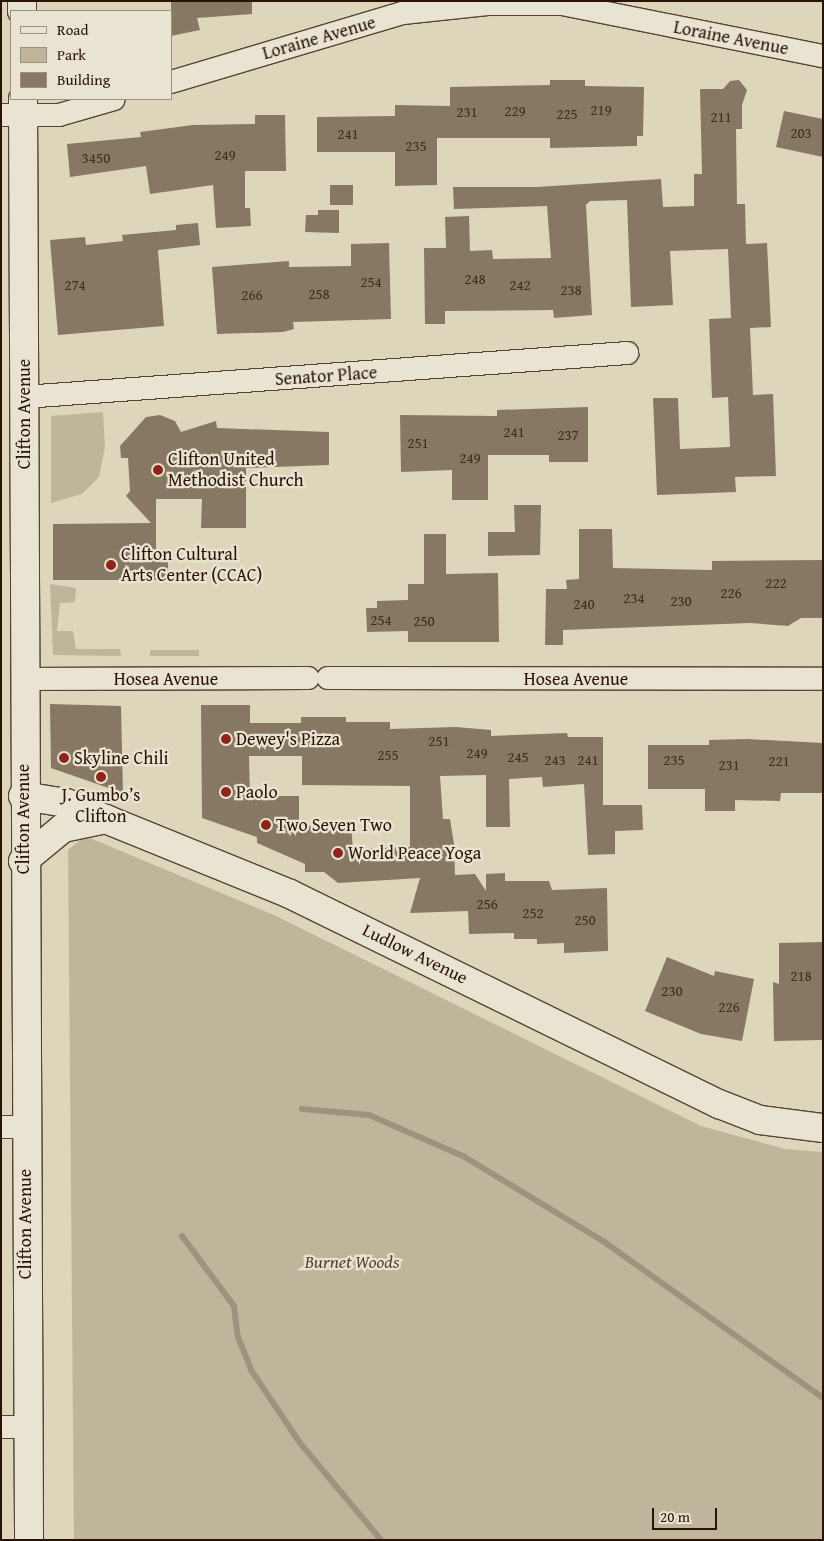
<!DOCTYPE html>
<meta charset="utf-8">
<style>
body{margin:0}
#map{position:relative;width:824px;height:1541px;overflow:hidden;background:#ddd6ba;font-family:"Gentium Book Plus",serif}
div>[style]{position:absolute}
.green>*{inset:0;background:#bfb59b}
.stream>*{height:6px;margin:-3px;padding:0 3px;transform-origin:3px;border-radius:3px;background:#a0937d}
.building>*{inset:0;background:#877864}
.roads{filter:drop-shadow(1px 0 #574333) drop-shadow(-1px 0 #574333) drop-shadow(0 1px #574333) drop-shadow(0 -1px #574333)}
.minor>*{height:22px;margin:-11px;padding:0 11px;transform-origin:11px;border-radius:11px;background:#e9e4d2}
.tertiary>*{height:28px;margin:-14px;padding:0 14px;transform-origin:14px;border-radius:14px;background:#e9e4d2}
.secondary>*{height:28px;margin:-14px;padding:0 14px;transform-origin:14px;border-radius:14px;background:#e9e4d2}
.dots>*{width:14px;height:14px;translate:-50% -50%;box-sizing:border-box;border:2px solid #e9e4d2;border-radius:50%}
span{translate:-50% -50%;white-space:nowrap;text-align:center;line-height:1.15;-webkit-text-stroke:4.5px #e9e4d2;paint-order:stroke}
.number-label{font-size:15px;color:#412c1e}
.number-label span{-webkit-text-stroke-width:0}
.street-label{font-size:18px;color:#2a1206}
.poi-label{font-size:18px;color:#2a1206}
.left{translate:0 -50%;text-align:left}
.park-label{font-size:18px;color:#574333;font-style:italic}
.frame{position:absolute;inset:0;border:2px solid #2a1206;pointer-events:none}
.legend{position:absolute;left:10px;top:10px;width:162px;height:90px;box-sizing:border-box;background:#e9e4d2;border:1px solid #9d9080;margin:0;padding:6px 9px;list-style:none;font-size:15px;color:#2a1206}
.legend li{display:flex;align-items:center;gap:10px;height:25px}
.legend b{width:25px;border:1px solid #9d9080}
.scale{position:absolute;left:652px;top:1508px;width:65px;height:22px;box-sizing:border-box;border:2px solid #2a1206;border-top:0;padding-left:6px;font-size:15px;line-height:18px;white-space:nowrap;color:#2a1206;-webkit-text-stroke:4px #e9e4d2;paint-order:stroke}
</style>
<div id="map">
<div class="green">
<div style="clip-path:polygon(103px 412px,105px 447px,99px 477px,82px 494px,51px 503px,51px 416px)"></div>
<div style="clip-path:polygon(50px 584px,76px 588px,75px 602px,60px 603px,57px 631px,73px 631px,76px 649px,120px 649px,121px 656px,53px 655px)"></div>
<div style="clip-path:polygon(150px 650px,199px 650px,199px 656px,150px 656px)"></div>
<div style="clip-path:polygon(85px 836px,276px 916px,701px 1126px,785px 1149px,823px 1152px,823px 1540px,74px 1540px,68px 850px)"></div>
</div>
<div class="stream">
<div style="left:302px;top:1109px;width:67px;rotate:5.1deg"></div>
<div style="left:369px;top:1115px;width:103px;rotate:23.6deg"></div>
<div style="left:463px;top:1156px;width:164px;rotate:31.3deg"></div>
<div style="left:603px;top:1241px;width:270px;rotate:35.5deg"></div>
<div style="left:182px;top:1236px;width:87px;rotate:53.4deg"></div>
<div style="left:234px;top:1306px;width:31px;rotate:83deg"></div>
<div style="left:238px;top:1337px;width:35px;rotate:68deg"></div>
<div style="left:251px;top:1370px;width:88px;rotate:56.1deg"></div>
<div style="left:300px;top:1443px;width:126px;rotate:50.1deg"></div>
</div>
<div class="building">
<div style="clip-path:polygon(171px 1px,252px 1px,252px 14px,197px 18px,200px 30px,171px 36px)"></div>
<div style="clip-path:polygon(550px 80px,585px 80px,585px 86px,644px 87px,643px 136px,637px 136px,637px 146px,550px 148px,550px 138px,437px 138px,437px 185px,395px 186px,395px 152px,317px 152px,317px 117px,395px 116px,395px 105px,450px 106px,450px 87px,550px 85px)"></div>
<div style="clip-path:polygon(730px 81px,739px 80px,747px 90px,742px 105px,742px 129px,736px 129px,737px 204px,745px 204px,746px 244px,767px 243px,771px 327px,750px 328px,753px 395px,773px 394px,776px 476px,735px 477px,736px 492px,657px 495px,653px 398px,678px 398px,680px 449px,730px 447px,728px 397px,712px 398px,709px 319px,731px 318px,728px 249px,670px 251px,673px 305px,631px 307px,627px 200px,590px 201px,586px 205px,592px 315px,554px 318px,553px 310px,445px 311px,445px 324px,425px 324px,424px 248px,446px 248px,445px 217px,469px 216px,470px 251px,492px 250px,493px 259px,551px 258px,547px 206px,454px 209px,453px 187px,537px 187px,661px 179px,663px 207px,694px 206px,694px 174px,702px 174px,700px 89px,723px 89px)"></div>
<div style="clip-path:polygon(784px 111px,823px 119px,823px 157px,776px 147px)"></div>
<div style="clip-path:polygon(255px 115px,285px 115px,286px 171px,245px 171px,245px 208px,250px 208px,251px 226px,216px 228px,213px 185px,150px 194px,146px 166px,70px 177px,67px 144px,141px 137px,140px 132px,193px 125px,255px 124px)"></div>
<div style="clip-path:polygon(330px 185px,353px 185px,353px 205px,330px 205px)"></div>
<div style="clip-path:polygon(318px 210px,339px 210px,339px 233px,305px 232px,306px 215px,318px 215px)"></div>
<div style="clip-path:polygon(198px 223px,200px 245px,158px 250px,164px 326px,58px 335px,50px 240px,85px 237px,86px 245px,123px 241px,122px 235px,176px 230px,176px 225px)"></div>
<div style="clip-path:polygon(389px 243px,391px 319px,293px 322px,294px 329px,283px 332px,217px 334px,212px 267px,289px 261px,289px 267px,351px 266px,351px 244px)"></div>
<div style="clip-path:polygon(588px 407px,588px 462px,549px 462px,549px 455px,488px 455px,488px 500px,452px 500px,452px 470px,401px 472px,400px 415px,497px 416px,497px 410px)"></div>
<div style="clip-path:polygon(160px 415px,175px 421px,181px 432px,216px 421px,217px 428px,329px 432px,329px 465px,246px 468px,246px 528px,201px 528px,202px 499px,156px 499px,156px 550px,168px 550px,168px 580px,53px 580px,53px 524px,151px 523px,126px 496px,130px 491px,128px 458px,121px 458px,120px 446px,146px 417px)"></div>
<div style="clip-path:polygon(514px 505px,541px 505px,540px 555px,488px 556px,488px 532px,515px 532px)"></div>
<div style="clip-path:polygon(579px 529px,612px 529px,613px 568px,712px 570px,712px 561px,823px 560px,823px 618px,801px 618px,788px 626px,750px 623px,563px 630px,563px 645px,545px 645px,546px 589px,567px 589px,566px 580px,579px 579px)"></div>
<div style="clip-path:polygon(424px 534px,446px 534px,446px 574px,498px 573px,499px 642px,408px 642px,408px 631px,367px 632px,366px 608px,377px 608px,377px 601px,408px 600px,408px 584px,424px 584px)"></div>
<div style="clip-path:polygon(50px 704px,121px 706px,123px 793px,51px 768px)"></div>
<div style="clip-path:polygon(evenodd,201px 705px,250px 705px,250px 723px,301px 723px,301px 717px,346px 717px,346px 722px,390px 722px,390px 729px,456px 727px,491px 730px,491px 736px,567px 733px,568px 737px,603px 737px,603px 805px,642px 805px,643px 830px,615px 831px,615px 854px,588px 855px,584px 784px,543px 787px,542px 777px,509px 779px,510px 827px,486px 827px,486px 775px,440px 776px,443px 819px,450px 819px,454px 844px,455px 875px,475px 874px,486px 891px,486px 874px,505px 873px,505px 881px,549px 881px,552px 890px,607px 888px,608px 951px,564px 953px,564px 943px,537px 944px,537px 939px,514px 939px,514px 933px,469px 934px,468px 911px,410px 913px,420px 878px,338px 883px,324px 872px,305px 872px,305px 864px,257px 843px,257px 837px,202px 818px,201px 705px,249px 756px,302px 756px,302px 785px,410px 786px,410px 847px,353px 849px,351px 826px,299px 826px,299px 796px,250px 796px,249px 756px)"></div>
<div style="clip-path:polygon(747px 739px,823px 743px,823px 793px,781px 793px,780px 801px,735px 800px,735px 811px,705px 811px,705px 789px,648px 789px,648px 745px,709px 745px,709px 740px)"></div>
<div style="clip-path:polygon(823px 942px,823px 1040px,774px 1041px,773px 982px,779px 984px,779px 943px)"></div>
<div style="clip-path:polygon(667px 957px,714px 976px,715px 971px,754px 979px,742px 1041px,701px 1034px,645px 1011px)"></div>
</div>
<div class="roads">
<div class="minor">
<div style="left:171px;top:82px;width:242px;rotate:-16.6deg"></div>
<div style="left:403px;top:13px;width:85px;rotate:-6deg"></div>
<div style="left:488px;top:4px;width:74px"></div>
<div style="left:562px;top:4px;width:266px;rotate:11.3deg"></div>
<div style="left:1px;top:115px;width:58px"></div>
<div style="left:59px;top:115px;width:57px;rotate:-16.2deg"></div>
<div style="left:24px;top:397px;width:605px;rotate:-4.17deg"></div>
<div style="left:328px;top:678px;width:495px;rotate:0.1deg"></div>
<div style="left:23px;top:679px;width:285px;rotate:-0.2deg"></div>
<div style="left:1px;top:1127px;width:23px"></div>
<div style="left:1px;top:1427px;width:26px"></div>
</div>
<div class="tertiary">
<div style="left:23px;top:796px;width:44px;rotate:9.2deg"></div>
<div style="left:66px;top:803px;width:242px;rotate:22.1deg"></div>
<div style="left:290px;top:894px;width:478px;rotate:26.1deg"></div>
<div style="left:719px;top:1104px;width:44px;rotate:21.3deg"></div>
<div style="left:760px;top:1120px;width:64px;rotate:7.2deg"></div>
</div>
<div class="secondary">
<div style="left:22px;top:1px;width:10px;rotate:90deg"></div>
<div style="left:23px;top:99px;width:1441px;rotate:89.76deg"></div>
<div style="left:23px;top:861px;width:52px;rotate:-39.5deg"></div>
<div style="left:63px;top:828px;width:44px;rotate:-11.8deg"></div>
</div>
</div>
<div class="dots">
<div style="left:158px;top:470px;background:#8f2418"></div>
<div style="left:111px;top:565px;background:#8f2418"></div>
<div style="left:226px;top:739px;background:#8f2418"></div>
<div style="left:64px;top:758px;background:#8f2418"></div>
<div style="left:101px;top:777px;background:#8f2418"></div>
<div style="left:226px;top:792px;background:#8f2418"></div>
<div style="left:266px;top:825px;background:#8f2418"></div>
<div style="left:338px;top:853px;background:#8f2418"></div>
</div>
<div class="number-label">
<span style="left:601px;top:110px">219</span>
<span style="left:515px;top:111px">229</span>
<span style="left:467px;top:112px">231</span>
<span style="left:567px;top:114px">225</span>
<span style="left:721px;top:117px">211</span>
<span style="left:801px;top:133px">203</span>
<span style="left:348px;top:134px">241</span>
<span style="left:416px;top:146px">235</span>
<span style="left:225px;top:155px">249</span>
<span style="left:96px;top:158px">3450</span>
<span style="left:475px;top:279px">248</span>
<span style="left:371px;top:282px">254</span>
<span style="left:75px;top:285px">274</span>
<span style="left:520px;top:285px">242</span>
<span style="left:571px;top:290px">238</span>
<span style="left:319px;top:294px">258</span>
<span style="left:252px;top:295px">266</span>
<span style="left:514px;top:432px">241</span>
<span style="left:568px;top:435px">237</span>
<span style="left:418px;top:443px">251</span>
<span style="left:470px;top:458px">249</span>
<span style="left:776px;top:583px">222</span>
<span style="left:731px;top:593px">226</span>
<span style="left:634px;top:598px">234</span>
<span style="left:681px;top:601px">230</span>
<span style="left:584px;top:604px">240</span>
<span style="left:381px;top:620px">254</span>
<span style="left:424px;top:621px">250</span>
<span style="left:439px;top:741px">251</span>
<span style="left:477px;top:753px">249</span>
<span style="left:388px;top:755px">255</span>
<span style="left:518px;top:757px">245</span>
<span style="left:555px;top:760px">243</span>
<span style="left:588px;top:760px">241</span>
<span style="left:674px;top:760px">235</span>
<span style="left:779px;top:761px">221</span>
<span style="left:729px;top:765px">231</span>
<span style="left:487px;top:904px">256</span>
<span style="left:533px;top:913px">252</span>
<span style="left:585px;top:920px">250</span>
<span style="left:801px;top:976px">218</span>
<span style="left:672px;top:991px">230</span>
<span style="left:729px;top:1007px">226</span>
</div>
<div class="street-label">
<span style="left:319px;top:38px;rotate:-16deg">Loraine Avenue</span>
<span style="left:731px;top:38px;rotate:11deg">Loraine Avenue</span>
<span style="left:326px;top:376px;rotate:-4deg">Senator Place</span>
<span style="left:24px;top:414px;rotate:-90deg">Clifton Avenue</span>
<span style="left:166px;top:679px">Hosea Avenue</span>
<span style="left:576px;top:679px">Hosea Avenue</span>
<span style="left:23px;top:819px;rotate:-90deg">Clifton Avenue</span>
<span style="left:415px;top:954px;rotate:26deg">Ludlow Avenue</span>
<span style="left:25px;top:1224px;rotate:-90deg">Clifton Avenue</span>
</div>
<div class="poi-label">
<span class="left" style="left:168px;top:470px">Clifton United<br>Methodist Church</span>
<span class="left" style="left:121px;top:565px">Clifton Cultural<br>Arts Center (CCAC)</span>
<span class="left" style="left:236px;top:739px">Dewey's Pizza</span>
<span class="left" style="left:74px;top:758px">Skyline Chili</span>
<span class="left" style="left:236px;top:792px">Paolo</span>
<span style="left:101px;top:806px">J. Gumbo’s<br>Clifton</span>
<span class="left" style="left:276px;top:825px">Two Seven Two</span>
<span class="left" style="left:348px;top:853px">World Peace Yoga</span>
</div>
<div class="park-label">
<span style="left:352px;top:1262px">Burnet Woods</span>
</div>
<div class="frame"></div>
<ul class="legend">
<li><b style="height:6px;background:#e9e4d2"></b>Road</li>
<li><b style="height:14px;background:#bfb59b"></b>Park</li>
<li><b style="height:14px;background:#877864"></b>Building</li>
</ul>
<div class="scale">20 m</div>
</div>
